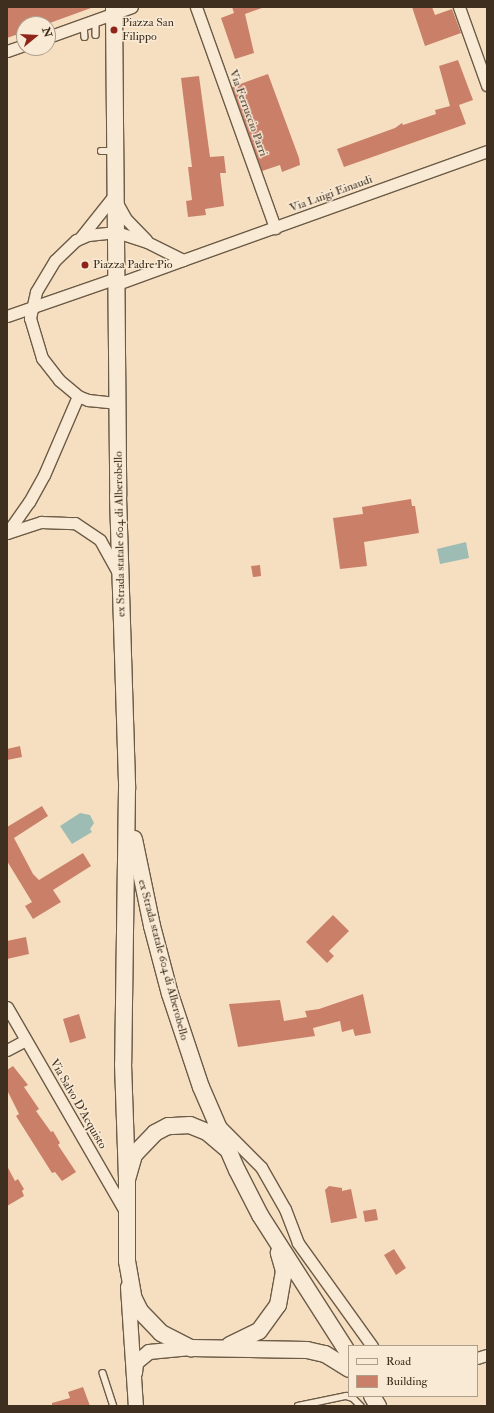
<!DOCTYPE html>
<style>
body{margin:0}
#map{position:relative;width:494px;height:1413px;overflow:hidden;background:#f6dfc0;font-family:"IM FELL Double Pica",serif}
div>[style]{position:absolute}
.water>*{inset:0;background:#9dbcb3}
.building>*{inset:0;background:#ca7f68}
.roads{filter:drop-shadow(1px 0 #6c5b46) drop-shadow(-1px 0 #6c5b46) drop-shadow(0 1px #6c5b46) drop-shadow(0 -1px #6c5b46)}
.service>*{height:5.5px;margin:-2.75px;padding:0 2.75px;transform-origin:2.75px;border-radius:2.75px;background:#f9ead6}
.minor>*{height:11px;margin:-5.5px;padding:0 5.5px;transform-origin:5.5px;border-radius:5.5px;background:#f9ead6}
.tertiary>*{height:14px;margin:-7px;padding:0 7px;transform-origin:7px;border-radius:7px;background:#f9ead6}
.secondary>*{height:16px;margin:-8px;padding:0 8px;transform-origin:8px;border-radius:8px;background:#f9ead6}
.dots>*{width:11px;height:11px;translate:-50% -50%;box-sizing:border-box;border:2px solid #f9ead6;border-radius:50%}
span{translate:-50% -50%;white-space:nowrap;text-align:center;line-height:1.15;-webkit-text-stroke:3px #f9ead6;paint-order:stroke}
.poi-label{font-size:12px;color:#3e2f1e}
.left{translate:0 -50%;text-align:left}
.street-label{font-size:12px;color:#3e2f1e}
.frame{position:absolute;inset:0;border:8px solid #3e2f1e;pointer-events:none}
.legend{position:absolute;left:348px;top:1345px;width:130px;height:52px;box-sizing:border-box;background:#f9ead6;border:1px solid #ae9f8c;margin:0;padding:5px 7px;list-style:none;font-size:12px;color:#3e2f1e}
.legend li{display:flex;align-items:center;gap:8px;height:20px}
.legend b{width:20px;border:1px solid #ae9f8c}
.north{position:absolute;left:16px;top:16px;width:40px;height:40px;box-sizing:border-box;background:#f9ead6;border:1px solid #ae9f8c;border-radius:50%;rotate:72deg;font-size:11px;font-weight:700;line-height:16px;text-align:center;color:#3e2f1e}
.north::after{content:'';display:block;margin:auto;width:14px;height:18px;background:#8f2418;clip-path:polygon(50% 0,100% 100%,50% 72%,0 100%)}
</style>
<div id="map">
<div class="water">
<div style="clip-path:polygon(466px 542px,469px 558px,440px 564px,437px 549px)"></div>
<div style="clip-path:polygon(80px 813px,90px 815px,94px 823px,90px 829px,92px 832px,72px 844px,60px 826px)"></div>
</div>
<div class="building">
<div style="clip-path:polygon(7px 7px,91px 7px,91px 8px,47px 24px,24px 24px,24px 32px,7px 38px)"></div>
<div style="clip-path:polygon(232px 7px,262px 8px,245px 14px,254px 53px,235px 59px,221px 18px,234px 13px)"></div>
<div style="clip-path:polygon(412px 7px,432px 7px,435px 15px,452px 9px,461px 33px,425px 46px)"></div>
<div style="clip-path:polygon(458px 60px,473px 100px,459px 105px,466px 124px,344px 167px,337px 149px,395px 128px,402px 123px,403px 125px,436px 114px,435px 110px,450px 106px,439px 66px)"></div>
<div style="clip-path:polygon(268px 74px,299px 158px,300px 165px,282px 172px,280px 165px,262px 171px,232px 87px)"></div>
<div style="clip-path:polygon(199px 76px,210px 157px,224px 156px,226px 173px,220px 173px,224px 206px,205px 209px,206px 215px,188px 217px,186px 201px,192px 200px,188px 167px,192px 167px,181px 78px)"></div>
<div style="clip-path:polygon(411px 499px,412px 506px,415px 506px,419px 533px,364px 542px,367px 566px,340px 569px,333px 518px,363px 514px,362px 507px)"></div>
<div style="clip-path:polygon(260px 565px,261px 576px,253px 577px,251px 566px)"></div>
<div style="clip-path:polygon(20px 746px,22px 757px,7px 760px,7px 749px)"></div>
<div style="clip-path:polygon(42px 806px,48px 816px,14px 838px,33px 874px,39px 880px,83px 853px,91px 866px,53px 890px,61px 902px,33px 919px,25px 906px,32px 902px,7px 861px,7px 827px)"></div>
<div style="clip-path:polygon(333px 915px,349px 931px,329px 951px,334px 956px,327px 963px,306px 942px)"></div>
<div style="clip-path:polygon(26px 937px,29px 954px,7px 959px,7px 941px)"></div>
<div style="clip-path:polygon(363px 994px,371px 1033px,355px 1036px,353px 1029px,342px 1032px,340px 1021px,313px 1028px,315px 1036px,238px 1047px,229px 1004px,280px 1000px,284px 1021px,307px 1017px,305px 1011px,319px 1009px)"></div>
<div style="clip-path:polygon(79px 1014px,86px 1038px,70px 1043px,63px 1019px)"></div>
<div style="clip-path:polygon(13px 1066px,28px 1085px,24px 1087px,39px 1109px,36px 1111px,51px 1132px,53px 1131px,60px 1143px,58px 1145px,76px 1172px,62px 1181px,55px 1172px,52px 1173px,16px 1116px,19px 1114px,7px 1090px,7px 1070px)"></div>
<div style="clip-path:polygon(7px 1166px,15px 1181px,18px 1179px,24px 1189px,22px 1191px,24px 1196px,7px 1206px)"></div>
<div style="clip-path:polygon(329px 1186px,342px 1188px,342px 1191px,351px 1189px,357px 1218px,331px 1223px,325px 1190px)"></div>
<div style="clip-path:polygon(376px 1209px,378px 1220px,365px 1222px,363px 1211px)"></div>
<div style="clip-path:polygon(394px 1249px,406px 1268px,396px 1275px,384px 1255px)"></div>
<div style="clip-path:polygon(83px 1387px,90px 1406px,52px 1406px,52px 1403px,70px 1398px,68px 1392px)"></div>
</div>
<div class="roads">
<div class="service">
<div style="left:96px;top:20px;width:15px;rotate:90deg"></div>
<div style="left:84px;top:24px;width:13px;rotate:86deg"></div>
<div style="left:101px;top:151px;width:12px"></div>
<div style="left:103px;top:1373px;width:35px;rotate:72deg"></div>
<div style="left:298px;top:1406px;width:49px;rotate:-11.8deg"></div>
<div style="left:346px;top:1396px;width:7px;rotate:16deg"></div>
<div style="left:353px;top:1398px;width:11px;rotate:45deg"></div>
</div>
<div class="minor">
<div style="left:196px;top:7px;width:235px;rotate:70.3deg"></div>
<div style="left:459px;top:7px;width:83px;rotate:70.3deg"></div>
<div style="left:48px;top:37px;width:89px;rotate:-19.7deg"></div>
<div style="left:7px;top:51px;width:18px;rotate:-19deg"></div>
<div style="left:117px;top:203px;width:18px;rotate:61deg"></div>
<div style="left:126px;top:219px;width:29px;rotate:46deg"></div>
<div style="left:81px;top:237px;width:56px;rotate:-51.5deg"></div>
<div style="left:183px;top:260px;width:323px;rotate:-19.7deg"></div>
<div style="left:117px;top:284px;width:70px;rotate:-20deg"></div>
<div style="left:183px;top:260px;width:40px;rotate:-153.4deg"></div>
<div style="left:147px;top:242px;width:33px;rotate:-162deg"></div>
<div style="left:116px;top:232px;width:28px;rotate:174deg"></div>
<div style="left:88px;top:235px;width:13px;rotate:157deg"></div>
<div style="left:76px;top:240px;width:29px;rotate:136deg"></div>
<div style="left:55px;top:260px;width:37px;rotate:121deg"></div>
<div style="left:36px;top:292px;width:27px;rotate:103deg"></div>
<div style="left:30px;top:318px;width:42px;rotate:73.3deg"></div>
<div style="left:42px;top:358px;width:28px;rotate:52deg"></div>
<div style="left:59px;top:380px;width:25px;rotate:40deg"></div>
<div style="left:78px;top:396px;width:11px;rotate:22deg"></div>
<div style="left:88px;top:400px;width:30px;rotate:6deg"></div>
<div style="left:7px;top:316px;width:116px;rotate:-19.1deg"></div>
<div style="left:7px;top:533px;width:38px;rotate:-55deg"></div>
<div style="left:29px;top:502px;width:31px;rotate:-61deg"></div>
<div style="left:44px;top:475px;width:86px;rotate:-66.7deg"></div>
<div style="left:7px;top:533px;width:36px;rotate:-18deg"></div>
<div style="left:41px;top:522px;width:34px;rotate:2deg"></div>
<div style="left:75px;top:523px;width:30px;rotate:34deg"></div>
<div style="left:100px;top:540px;width:38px;rotate:61deg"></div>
<div style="left:7px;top:1007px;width:238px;rotate:60deg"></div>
<div style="left:7px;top:1050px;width:21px;rotate:-28deg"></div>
<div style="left:221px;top:1127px;width:57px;rotate:45deg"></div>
<div style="left:261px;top:1167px;width:48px;rotate:60.3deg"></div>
<div style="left:285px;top:1209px;width:36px;rotate:69deg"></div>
<div style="left:298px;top:1243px;width:127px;rotate:54.3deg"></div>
<div style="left:477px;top:1358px;width:10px;rotate:-17deg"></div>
</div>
<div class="tertiary">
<div style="left:128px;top:1287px;width:119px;rotate:86.2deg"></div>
<div style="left:135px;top:1373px;width:10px;rotate:-84deg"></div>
<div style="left:136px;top:1363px;width:17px;rotate:-40deg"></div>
<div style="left:149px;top:1352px;width:42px;rotate:-5.4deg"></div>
</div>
<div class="secondary">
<div style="left:114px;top:7px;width:489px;rotate:89.5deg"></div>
<div style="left:118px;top:496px;width:293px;rotate:88.2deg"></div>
<div style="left:127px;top:789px;width:275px;rotate:90.8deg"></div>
<div style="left:123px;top:1064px;width:116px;rotate:88deg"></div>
<div style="left:134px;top:839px;width:89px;rotate:78.3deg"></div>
<div style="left:152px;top:926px;width:70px;rotate:75.2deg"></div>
<div style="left:170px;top:994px;width:98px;rotate:71.6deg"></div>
<div style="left:201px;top:1087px;width:90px;rotate:66.6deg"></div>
<div style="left:237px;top:1170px;width:51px;rotate:62.9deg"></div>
<div style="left:260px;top:1215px;width:165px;rotate:57.4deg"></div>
<div style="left:226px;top:1148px;width:25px;rotate:-140deg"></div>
<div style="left:207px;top:1132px;width:18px;rotate:-158deg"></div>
<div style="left:190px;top:1125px;width:22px;rotate:177deg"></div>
<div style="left:168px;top:1126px;width:15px;rotate:152deg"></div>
<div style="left:155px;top:1133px;width:30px;rotate:134deg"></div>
<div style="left:134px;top:1155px;width:26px;rotate:106deg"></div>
<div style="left:127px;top:1180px;width:81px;rotate:90deg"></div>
<div style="left:127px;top:1261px;width:39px;rotate:80deg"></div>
<div style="left:134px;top:1299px;width:13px;rotate:63deg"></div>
<div style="left:140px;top:1311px;width:30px;rotate:46deg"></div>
<div style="left:161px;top:1333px;width:34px;rotate:27deg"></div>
<div style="left:191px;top:1348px;width:116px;rotate:1deg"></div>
<div style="left:307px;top:1350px;width:18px;rotate:13deg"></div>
<div style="left:325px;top:1354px;width:28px;rotate:32deg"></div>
<div style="left:230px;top:1345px;width:32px;rotate:-26deg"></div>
<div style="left:259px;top:1331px;width:32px;rotate:-54deg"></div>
<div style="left:278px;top:1305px;width:35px;rotate:-80deg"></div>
<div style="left:284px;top:1271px;width:19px;rotate:-106deg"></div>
<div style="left:372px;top:1396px;width:12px;rotate:59deg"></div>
</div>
</div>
<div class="dots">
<div style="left:114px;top:30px;background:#8f2418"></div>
<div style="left:85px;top:265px;background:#8f2418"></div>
</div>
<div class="poi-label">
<span class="left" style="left:122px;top:30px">Piazza San<br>Filippo</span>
<span class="left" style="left:93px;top:265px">Piazza Padre Pio</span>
</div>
<div class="street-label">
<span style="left:248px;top:113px;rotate:70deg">Via Ferruccio Parri</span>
<span style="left:331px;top:194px;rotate:-20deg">Via Luigi Einaudi</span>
<span style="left:120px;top:534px;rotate:-91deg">ex Strada statale 604 di Alberobello</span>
<span style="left:163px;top:960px;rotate:75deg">ex Strada statale 604 di Alberobello</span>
<span style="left:78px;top:1104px;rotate:60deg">Via Salvo D'Acquisto</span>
</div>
<div class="frame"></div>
<ul class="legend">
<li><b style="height:5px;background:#f9ead6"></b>Road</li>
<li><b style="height:11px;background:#ca7f68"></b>Building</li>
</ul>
<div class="north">N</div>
</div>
